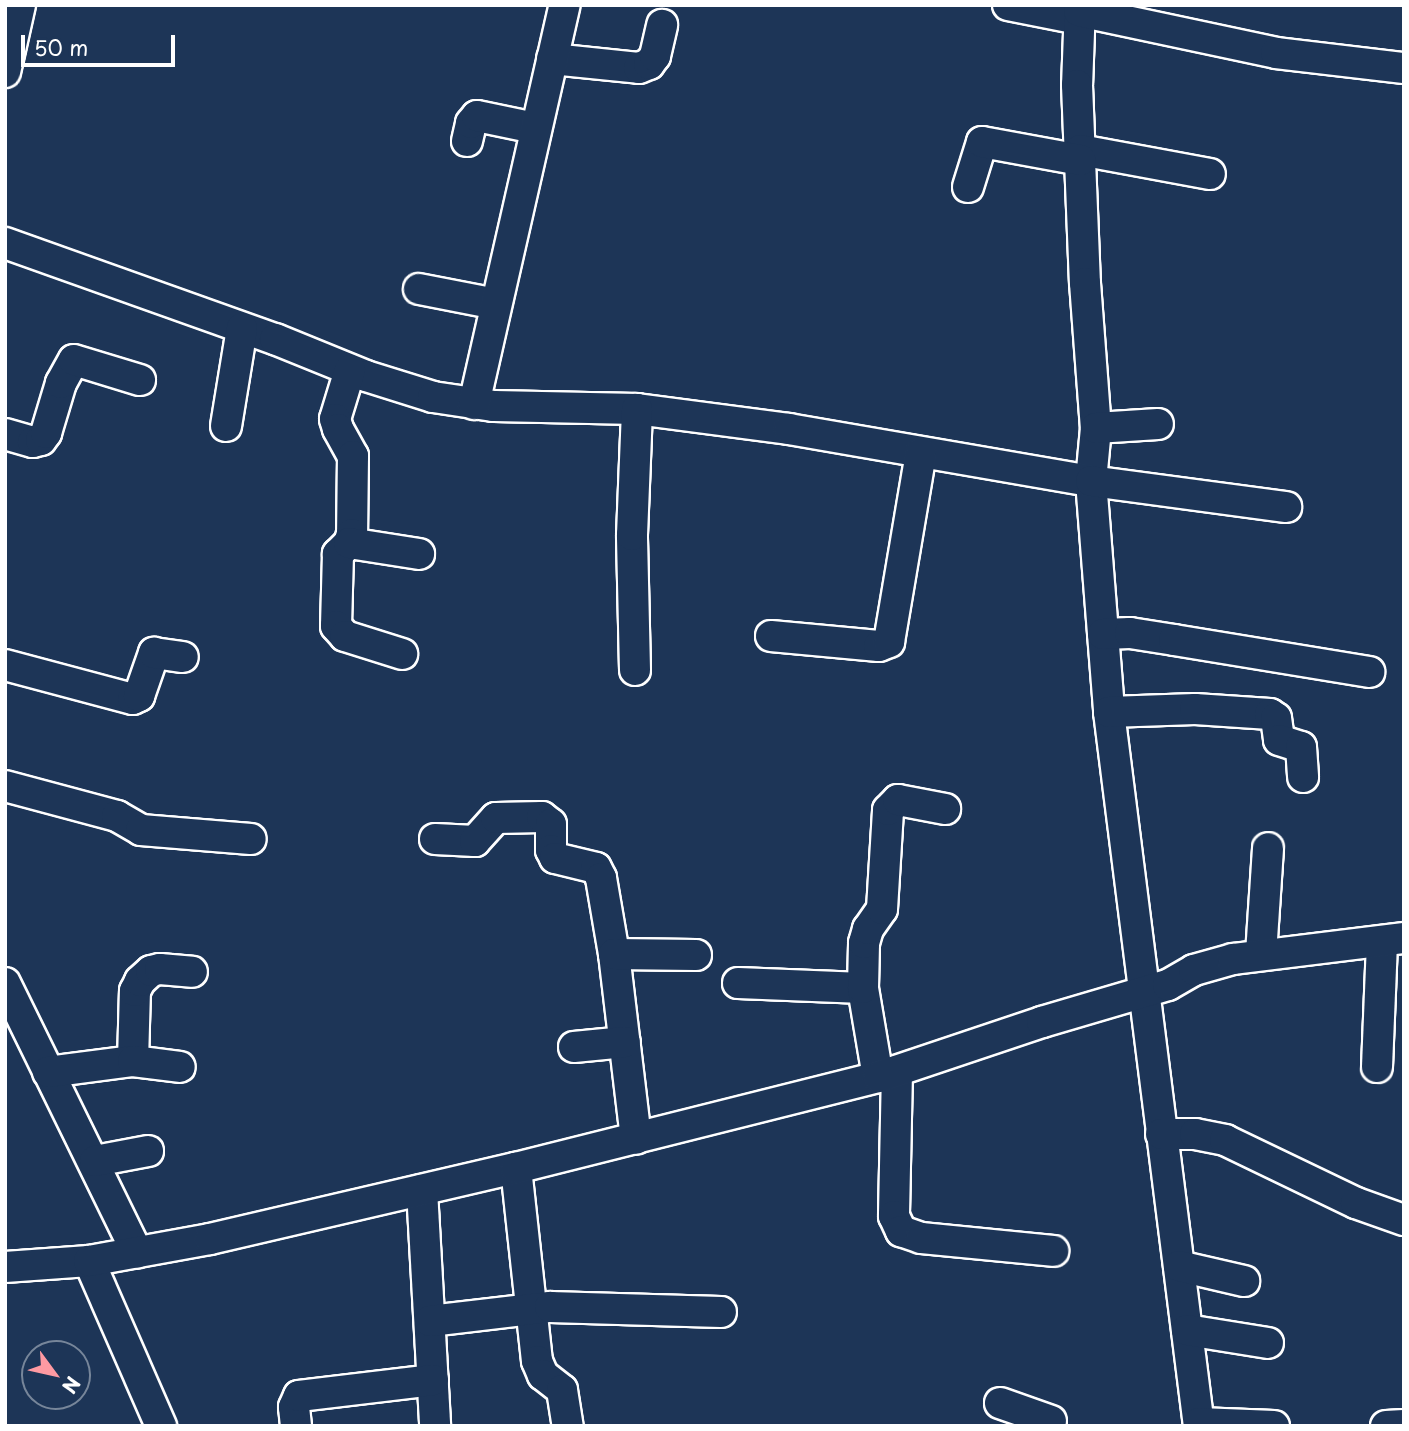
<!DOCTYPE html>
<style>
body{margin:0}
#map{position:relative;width:1409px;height:1431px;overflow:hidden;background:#1d3557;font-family:"Playpen Sans",sans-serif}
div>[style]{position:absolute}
.roads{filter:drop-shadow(2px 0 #fff) drop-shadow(-2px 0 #fff) drop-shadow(0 2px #fff) drop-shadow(0 -2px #fff)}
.minor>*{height:30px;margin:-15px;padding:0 15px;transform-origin:15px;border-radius:15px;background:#1d3557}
span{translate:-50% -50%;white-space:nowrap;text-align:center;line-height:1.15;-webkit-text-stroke:7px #1d3557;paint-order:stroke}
.frame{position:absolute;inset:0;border:7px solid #fff;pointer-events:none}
.north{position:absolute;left:21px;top:1340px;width:70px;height:70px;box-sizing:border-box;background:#1d3557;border:2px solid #77869a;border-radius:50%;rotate:123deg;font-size:19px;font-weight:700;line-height:28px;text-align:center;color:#fff}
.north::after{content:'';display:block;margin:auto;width:24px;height:32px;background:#ff9aa2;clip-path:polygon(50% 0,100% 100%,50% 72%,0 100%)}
.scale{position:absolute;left:21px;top:35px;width:154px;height:32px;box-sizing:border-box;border:4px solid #fff;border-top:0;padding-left:9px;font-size:21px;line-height:24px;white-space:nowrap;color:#fff;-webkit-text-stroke:5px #1d3557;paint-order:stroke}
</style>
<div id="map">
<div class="roads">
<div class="minor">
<div style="left:1008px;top:5px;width:72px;rotate:11.2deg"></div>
<div style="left:1080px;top:5px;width:80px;rotate:92.1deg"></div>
<div style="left:1077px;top:85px;width:198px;rotate:87.7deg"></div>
<div style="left:1085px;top:283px;width:145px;rotate:85.7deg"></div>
<div style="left:1096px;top:428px;width:53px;rotate:95.4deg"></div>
<div style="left:1091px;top:481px;width:232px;rotate:85.5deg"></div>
<div style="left:1109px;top:712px;width:720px;rotate:82.82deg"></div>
<div style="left:1079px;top:11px;width:201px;rotate:12deg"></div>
<div style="left:1276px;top:53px;width:129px;rotate:6.7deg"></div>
<div style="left:552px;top:59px;width:87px;rotate:5.9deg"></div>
<div style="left:639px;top:68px;width:11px;rotate:-22deg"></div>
<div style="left:649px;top:64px;width:10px;rotate:-53deg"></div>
<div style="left:655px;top:56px;width:32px;rotate:-77deg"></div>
<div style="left:5px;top:72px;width:69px;rotate:-77.4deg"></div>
<div style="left:467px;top:141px;width:18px;rotate:-77deg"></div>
<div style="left:471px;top:123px;width:9px;rotate:-49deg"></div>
<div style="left:477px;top:116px;width:59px;rotate:11.7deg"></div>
<div style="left:1080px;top:150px;width:132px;rotate:10.5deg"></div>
<div style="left:968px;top:187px;width:47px;rotate:-72.7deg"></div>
<div style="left:982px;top:142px;width:100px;rotate:10.4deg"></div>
<div style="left:5px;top:243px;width:287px;rotate:19.6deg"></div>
<div style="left:275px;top:339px;width:98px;rotate:22.1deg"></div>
<div style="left:366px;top:376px;width:70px;rotate:17.4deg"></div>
<div style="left:433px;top:397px;width:62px;rotate:8.4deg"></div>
<div style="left:494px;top:406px;width:143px;rotate:1.2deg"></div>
<div style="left:637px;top:409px;width:153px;rotate:7.5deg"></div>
<div style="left:789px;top:429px;width:306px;rotate:9.8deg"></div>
<div style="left:1091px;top:481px;width:197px;rotate:7.6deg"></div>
<div style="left:419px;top:289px;width:78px;rotate:11deg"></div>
<div style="left:350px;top:370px;width:51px;rotate:107deg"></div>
<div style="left:335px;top:419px;width:10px;rotate:73deg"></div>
<div style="left:338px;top:429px;width:31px;rotate:61deg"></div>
<div style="left:353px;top:456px;width:78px;rotate:90.7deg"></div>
<div style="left:352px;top:534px;width:9px;rotate:108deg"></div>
<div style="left:349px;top:543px;width:16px;rotate:135deg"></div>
<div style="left:338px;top:554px;width:72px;rotate:91.6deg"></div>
<div style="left:336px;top:626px;width:13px;rotate:48deg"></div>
<div style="left:345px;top:636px;width:60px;rotate:17.5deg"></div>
<div style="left:474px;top:404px;width:409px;rotate:-77.2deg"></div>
<div style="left:226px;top:426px;width:99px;rotate:-80.7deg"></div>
<div style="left:1096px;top:428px;width:62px;rotate:-3.7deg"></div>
<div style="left:5px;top:434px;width:29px;rotate:16deg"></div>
<div style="left:33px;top:442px;width:8px;rotate:-14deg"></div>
<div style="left:41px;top:440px;width:9px;rotate:-54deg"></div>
<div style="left:46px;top:433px;width:52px;rotate:-73.3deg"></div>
<div style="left:61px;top:383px;width:26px;rotate:-61deg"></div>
<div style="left:74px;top:360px;width:69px;rotate:16.9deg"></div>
<div style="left:349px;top:543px;width:71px;rotate:8.9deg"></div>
<div style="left:1103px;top:634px;width:27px;rotate:-2deg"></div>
<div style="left:1130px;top:633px;width:45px;rotate:9deg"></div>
<div style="left:1174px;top:640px;width:198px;rotate:9.3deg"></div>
<div style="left:771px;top:636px;width:108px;rotate:5.3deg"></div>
<div style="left:879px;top:646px;width:11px;rotate:-22deg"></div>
<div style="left:889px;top:642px;width:192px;rotate:-80.4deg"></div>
<div style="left:5px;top:665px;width:132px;rotate:14.9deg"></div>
<div style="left:133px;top:699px;width:7px;rotate:-27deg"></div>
<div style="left:139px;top:696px;width:46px;rotate:-70.8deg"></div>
<div style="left:154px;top:653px;width:29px;rotate:8deg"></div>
<div style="left:635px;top:670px;width:135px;rotate:-91.3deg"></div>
<div style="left:632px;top:535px;width:126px;rotate:-87.7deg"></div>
<div style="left:1109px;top:712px;width:86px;rotate:-2deg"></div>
<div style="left:1195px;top:709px;width:75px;rotate:3.8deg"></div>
<div style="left:1270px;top:714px;width:7px;rotate:34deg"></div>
<div style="left:1276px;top:718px;width:22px;rotate:82deg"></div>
<div style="left:1279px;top:740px;width:23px;rotate:18deg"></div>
<div style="left:1301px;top:747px;width:30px;rotate:86deg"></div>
<div style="left:5px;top:786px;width:116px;rotate:15deg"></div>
<div style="left:117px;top:816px;width:28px;rotate:30deg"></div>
<div style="left:141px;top:830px;width:110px;rotate:4.7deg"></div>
<div style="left:435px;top:839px;width:40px;rotate:2.9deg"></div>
<div style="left:475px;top:841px;width:31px;rotate:-48deg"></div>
<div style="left:496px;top:818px;width:46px;rotate:-1.2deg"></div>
<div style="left:542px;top:817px;width:11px;rotate:38deg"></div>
<div style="left:551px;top:824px;width:26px;rotate:90deg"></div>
<div style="left:551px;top:850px;width:9px;rotate:63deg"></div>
<div style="left:555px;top:858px;width:42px;rotate:13.7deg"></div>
<div style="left:596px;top:868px;width:11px;rotate:63deg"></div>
<div style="left:601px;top:878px;width:77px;rotate:80.3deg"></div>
<div style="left:614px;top:954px;width:186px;rotate:83.2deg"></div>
<div style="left:614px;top:954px;width:82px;rotate:0.7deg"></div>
<div style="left:1261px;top:954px;width:106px;rotate:-86.2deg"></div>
<div style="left:5px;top:983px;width:300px;rotate:63.9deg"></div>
<div style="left:738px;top:983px;width:125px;rotate:2.3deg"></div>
<div style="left:574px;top:1047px;width:51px;rotate:-5.6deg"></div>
<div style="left:133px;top:1061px;width:70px;rotate:-88.4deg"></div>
<div style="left:135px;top:991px;width:11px;rotate:-63deg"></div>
<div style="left:140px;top:981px;width:15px;rotate:-42deg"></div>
<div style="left:151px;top:971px;width:9px;rotate:-13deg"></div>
<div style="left:160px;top:969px;width:32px;rotate:5deg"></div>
<div style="left:1377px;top:1067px;width:126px;rotate:-87.7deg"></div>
<div style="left:897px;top:1071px;width:145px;rotate:91.2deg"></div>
<div style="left:894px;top:1216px;width:17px;rotate:65deg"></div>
<div style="left:901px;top:1231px;width:21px;rotate:19deg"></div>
<div style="left:921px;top:1238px;width:133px;rotate:5.6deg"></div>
<div style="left:48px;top:1072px;width:86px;rotate:-7.4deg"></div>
<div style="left:133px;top:1061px;width:47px;rotate:7.3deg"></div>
<div style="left:878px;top:1077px;width:90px;rotate:-99.6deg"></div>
<div style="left:863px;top:988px;width:45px;rotate:-88.7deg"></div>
<div style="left:864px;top:943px;width:15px;rotate:-74deg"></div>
<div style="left:868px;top:929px;width:24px;rotate:-55deg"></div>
<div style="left:882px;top:909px;width:99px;rotate:-86.5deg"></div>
<div style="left:888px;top:810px;width:14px;rotate:-45deg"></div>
<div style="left:898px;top:800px;width:48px;rotate:10.8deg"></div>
<div style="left:1161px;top:1134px;width:34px"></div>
<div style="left:1195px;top:1134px;width:31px;rotate:11deg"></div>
<div style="left:1225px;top:1140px;width:145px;rotate:25.7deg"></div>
<div style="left:1356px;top:1203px;width:51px;rotate:19.5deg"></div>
<div style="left:95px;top:1161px;width:54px;rotate:-10.7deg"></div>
<div style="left:516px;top:1168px;width:194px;rotate:83.8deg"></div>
<div style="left:537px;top:1361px;width:15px;rotate:67deg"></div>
<div style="left:543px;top:1375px;width:24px;rotate:38deg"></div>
<div style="left:562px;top:1390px;width:36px;rotate:81deg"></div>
<div style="left:422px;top:1190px;width:236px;rotate:86.8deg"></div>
<div style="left:89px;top:1261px;width:180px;rotate:66.4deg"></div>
<div style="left:1179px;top:1266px;width:67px;rotate:13deg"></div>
<div style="left:5px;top:1267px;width:84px;rotate:-4.1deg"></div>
<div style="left:89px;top:1261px;width:123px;rotate:-10.3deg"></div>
<div style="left:210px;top:1239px;width:314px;rotate:-13.1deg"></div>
<div style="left:516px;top:1168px;width:373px;rotate:-14.1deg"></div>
<div style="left:878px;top:1077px;width:173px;rotate:-18.5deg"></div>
<div style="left:1042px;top:1022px;width:131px;rotate:-16.4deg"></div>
<div style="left:1168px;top:985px;width:30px;rotate:-30deg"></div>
<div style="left:1194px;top:970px;width:41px;rotate:-15.8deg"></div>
<div style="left:1233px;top:959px;width:172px;rotate:-7deg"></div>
<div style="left:430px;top:1321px;width:121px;rotate:-6.7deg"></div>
<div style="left:550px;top:1307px;width:171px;rotate:1.7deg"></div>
<div style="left:1187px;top:1330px;width:82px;rotate:9.1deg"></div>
<div style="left:1000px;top:1403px;width:54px;rotate:19.4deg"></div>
<div style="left:1199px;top:1423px;width:75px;rotate:2.3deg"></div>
<div style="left:296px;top:1426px;width:19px;rotate:-96deg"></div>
<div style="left:294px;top:1407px;width:12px;rotate:-66deg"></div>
<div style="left:299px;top:1396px;width:135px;rotate:-6.8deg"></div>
<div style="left:1386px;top:1426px;width:18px;rotate:-3deg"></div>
</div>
</div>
<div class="frame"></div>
<div class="north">N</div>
<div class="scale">50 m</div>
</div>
